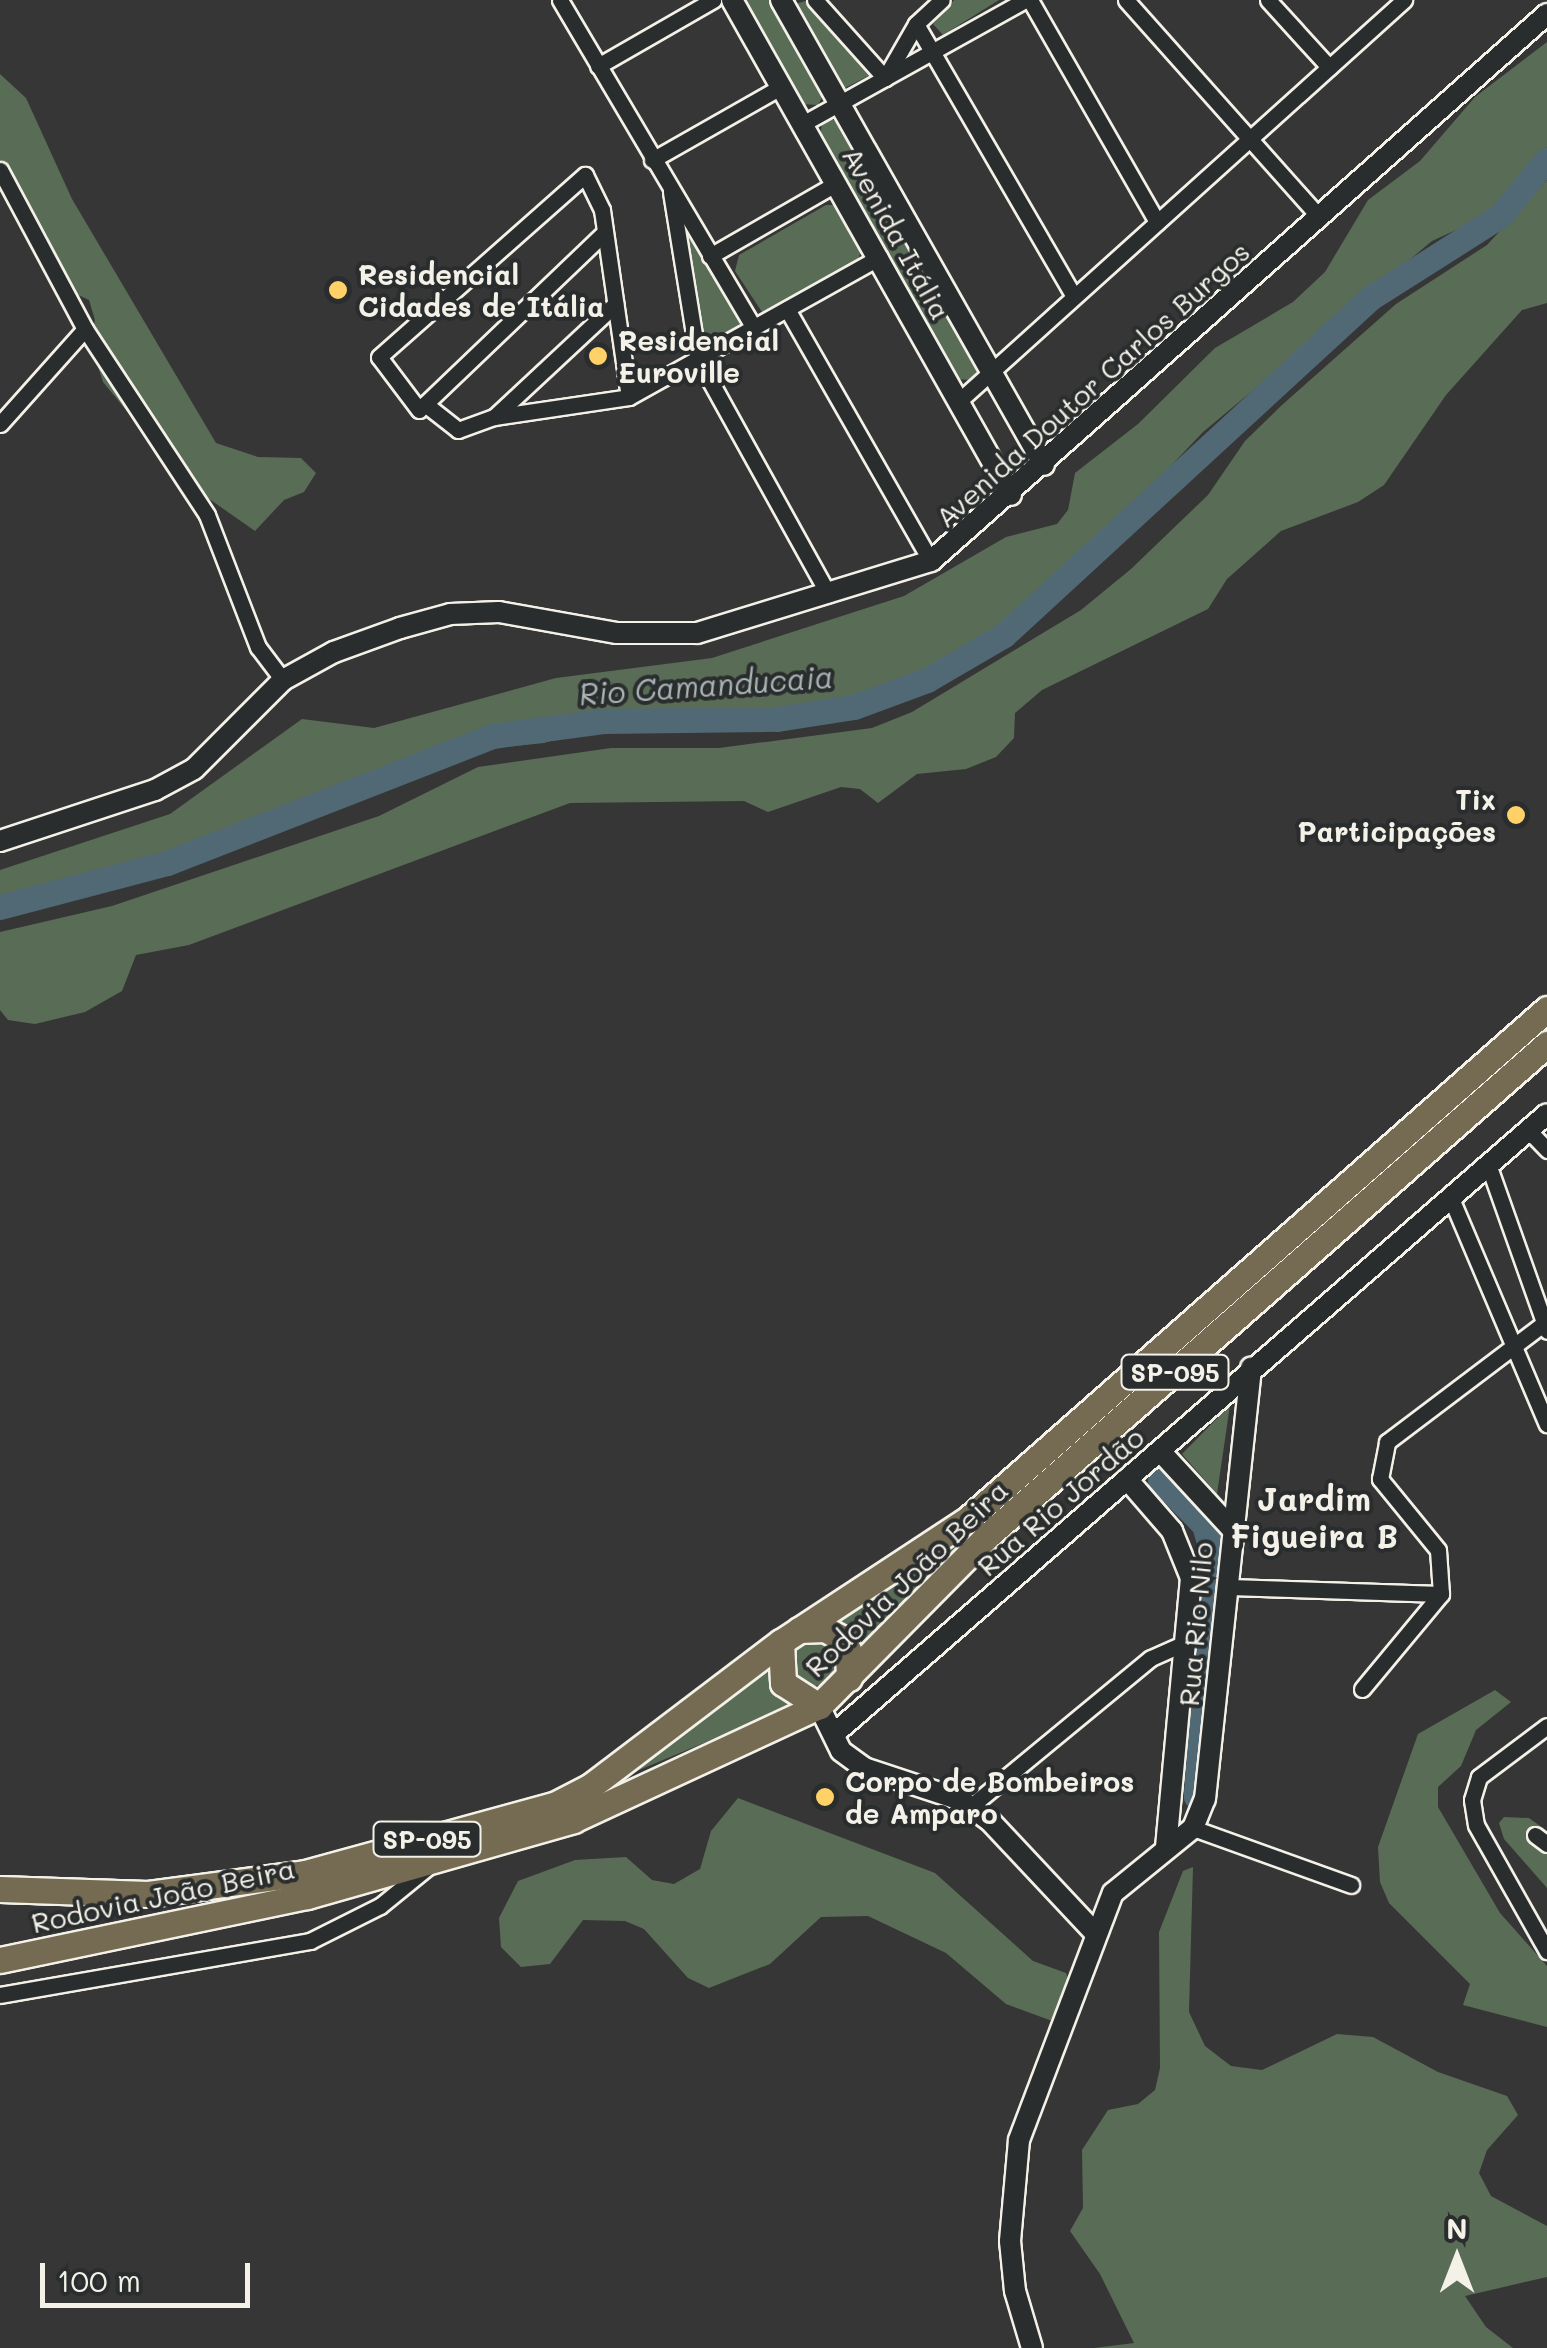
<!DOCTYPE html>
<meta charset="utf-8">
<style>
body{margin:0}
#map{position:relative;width:1547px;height:2348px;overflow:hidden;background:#373636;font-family:Mali,sans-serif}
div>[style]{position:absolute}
.green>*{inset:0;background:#596c56}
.round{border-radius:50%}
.river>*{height:25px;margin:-12.5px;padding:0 12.5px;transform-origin:12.5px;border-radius:12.5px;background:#506975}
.roads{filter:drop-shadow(2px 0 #f4f1e8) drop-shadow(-2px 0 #f4f1e8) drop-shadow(0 2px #f4f1e8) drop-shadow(0 -2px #f4f1e8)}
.minor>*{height:15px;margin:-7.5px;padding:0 7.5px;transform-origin:7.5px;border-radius:7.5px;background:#2a2d2e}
.tertiary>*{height:20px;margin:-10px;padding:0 10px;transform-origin:10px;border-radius:10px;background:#2a2d2e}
.primary>*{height:25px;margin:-12.5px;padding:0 12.5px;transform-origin:12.5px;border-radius:12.5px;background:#746b52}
.dots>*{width:28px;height:28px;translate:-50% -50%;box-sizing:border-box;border:5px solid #2a2d2e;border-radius:50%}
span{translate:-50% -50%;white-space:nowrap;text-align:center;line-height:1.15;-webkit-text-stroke:8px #2a2d2e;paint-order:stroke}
.shield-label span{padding:2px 8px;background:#2a2d2e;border:2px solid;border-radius:8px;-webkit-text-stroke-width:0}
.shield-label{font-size:25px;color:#f4f1e8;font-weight:700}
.street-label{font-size:28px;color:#f4f1e8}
.poi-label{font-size:28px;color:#f4f1e8;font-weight:700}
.left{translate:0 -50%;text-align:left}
.right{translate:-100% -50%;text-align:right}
.water-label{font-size:30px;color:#aab4b4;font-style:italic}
.quarter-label{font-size:32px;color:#f4f1e8;font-weight:700}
.north{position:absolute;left:1407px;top:2208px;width:100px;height:100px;-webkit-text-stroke:8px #2a2d2e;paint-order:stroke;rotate:0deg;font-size:28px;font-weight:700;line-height:40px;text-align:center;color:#f4f1e8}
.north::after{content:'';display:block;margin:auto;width:35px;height:45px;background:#f4f1e8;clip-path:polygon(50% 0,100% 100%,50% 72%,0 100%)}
.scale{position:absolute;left:40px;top:2263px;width:210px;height:45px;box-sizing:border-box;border:5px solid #f4f1e8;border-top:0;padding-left:12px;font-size:30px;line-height:35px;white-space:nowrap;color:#f4f1e8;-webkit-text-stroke:8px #2a2d2e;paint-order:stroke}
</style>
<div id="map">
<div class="green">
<div style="clip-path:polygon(743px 0,771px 0,824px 94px,818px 105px,800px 104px)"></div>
<div style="clip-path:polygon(809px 0,872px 74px,843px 89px,795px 4px)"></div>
<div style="clip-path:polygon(954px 0,999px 0,943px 35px,933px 24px)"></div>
<div style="clip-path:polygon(1547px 42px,1547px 147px,1523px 186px,1491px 214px,1432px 241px,1203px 432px,1039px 605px,951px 667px,825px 718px,608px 723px,544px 743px,478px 750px,439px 770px,312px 800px,154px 873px,0 904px,0 870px,170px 814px,302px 719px,374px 728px,556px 678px,712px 658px,904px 596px,1006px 537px,1057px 524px,1068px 510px,1075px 473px,1138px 424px,1215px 348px,1293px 302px,1325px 272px,1368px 200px,1420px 161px,1475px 97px)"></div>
<div style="clip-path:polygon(0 74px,26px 98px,72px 199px,216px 443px,258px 457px,301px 458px,316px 473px,304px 492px,284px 500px,255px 531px,185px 482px,103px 382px,90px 342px,95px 320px,89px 300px,49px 281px,48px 237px,0 180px)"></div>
<div style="clip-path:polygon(831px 119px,844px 124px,981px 365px,971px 380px,955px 379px,820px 138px,822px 123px)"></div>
<div style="clip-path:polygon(1547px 180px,1547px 303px,1522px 310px,1446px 395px,1384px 485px,1358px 502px,1281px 531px,1227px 579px,1208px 609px,1042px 690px,1015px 713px,1014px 738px,996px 757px,966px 769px,917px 774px,878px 803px,860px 789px,841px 787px,768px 812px,744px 801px,570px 803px,189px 945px,136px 955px,122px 991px,85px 1012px,35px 1024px,8px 1020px,0 1010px,0 932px,112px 906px,379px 816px,478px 767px,611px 748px,719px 748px,872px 728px,912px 712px,1081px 610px,1131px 569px,1208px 495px,1245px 441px,1282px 405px,1396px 304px,1487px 245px)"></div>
<div style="clip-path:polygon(826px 205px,837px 205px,862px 245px,858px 262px,762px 312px,735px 271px,739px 255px)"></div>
<div style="clip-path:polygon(692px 237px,741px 316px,737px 333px,715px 343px,699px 333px,685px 238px)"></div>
<div style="clip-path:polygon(1230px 1405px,1217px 1494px,1182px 1454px)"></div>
<div style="clip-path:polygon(976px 1531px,859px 1656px,833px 1622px)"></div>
<div class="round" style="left:791px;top:1640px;width:46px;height:46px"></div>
<div style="clip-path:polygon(767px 1665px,776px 1693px,792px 1706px,613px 1781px)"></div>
<div style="clip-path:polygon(1495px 1690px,1511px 1702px,1476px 1730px,1461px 1766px,1438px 1787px,1438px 1807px,1500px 1913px,1547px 1966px,1547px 2027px,1463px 2005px,1470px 1984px,1389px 1903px,1380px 1882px,1378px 1847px,1418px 1734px)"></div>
<div style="clip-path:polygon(738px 1798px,935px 1873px,1033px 1961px,1066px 1973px,1071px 1989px,1055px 2022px,1006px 2004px,946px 1953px,868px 1916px,821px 1917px,770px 1964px,709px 1988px,688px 1978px,644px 1929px,625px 1921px,583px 1920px,550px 1964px,521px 1967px,501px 1947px,499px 1918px,518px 1881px,575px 1860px,626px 1857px,652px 1880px,674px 1884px,700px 1869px,711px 1831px)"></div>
<div style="clip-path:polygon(1504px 1817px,1529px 1818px,1547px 1831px,1547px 1888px,1504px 1839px,1499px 1823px)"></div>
<div style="clip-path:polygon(1193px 1867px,1189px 2012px,1205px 2046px,1231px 2066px,1262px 2070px,1337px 2034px,1373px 2037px,1438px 2072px,1507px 2096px,1518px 2115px,1487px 2150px,1479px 2173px,1491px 2196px,1547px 2226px,1547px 2277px,1465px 2296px,1486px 2327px,1513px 2348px,1094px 2348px,1134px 2343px,1100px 2274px,1070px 2231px,1083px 2208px,1082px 2150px,1108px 2110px,1138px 2104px,1155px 2090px,1160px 2068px,1159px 1932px,1183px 1871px)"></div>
</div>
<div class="river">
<div style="left:0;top:907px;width:173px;rotate:-14.8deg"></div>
<div style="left:167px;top:863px;width:349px;rotate:-21.3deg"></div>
<div style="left:492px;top:736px;width:112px;rotate:-7.7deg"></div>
<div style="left:603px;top:721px;width:174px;rotate:-0.7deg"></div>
<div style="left:777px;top:719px;width:78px;rotate:-8.9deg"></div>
<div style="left:854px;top:707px;width:78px;rotate:-20.3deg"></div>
<div style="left:927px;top:680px;width:89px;rotate:-30.3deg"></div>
<div style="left:1004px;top:635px;width:500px;rotate:-42.6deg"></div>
<div style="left:1372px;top:297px;width:153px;rotate:-32.4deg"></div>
<div style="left:1501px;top:215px;width:72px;rotate:-50.6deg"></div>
<div style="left:1160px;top:1480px;width:63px;rotate:45.6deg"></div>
<div style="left:1204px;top:1525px;width:32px;rotate:74deg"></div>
<div style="left:1213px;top:1556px;width:241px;rotate:94.1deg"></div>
</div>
<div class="roads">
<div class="minor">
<div style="left:560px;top:0;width:381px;rotate:59.4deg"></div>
<div style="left:815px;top:0;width:105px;rotate:48.1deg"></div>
<div style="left:885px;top:78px;width:62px;rotate:-60.1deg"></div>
<div style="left:916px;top:24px;width:35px;rotate:-43deg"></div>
<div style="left:1030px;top:0;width:256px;rotate:60.2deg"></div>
<div style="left:1126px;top:0;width:292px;rotate:48.3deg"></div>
<div style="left:1268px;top:0;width:91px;rotate:47.7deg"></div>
<div style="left:916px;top:24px;width:315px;rotate:59.9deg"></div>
<div style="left:598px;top:66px;width:133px;rotate:-29.9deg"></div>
<div style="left:804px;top:123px;width:253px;rotate:-29.1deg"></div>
<div style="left:652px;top:160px;width:150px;rotate:-29.6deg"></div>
<div style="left:0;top:170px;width:180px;rotate:61.9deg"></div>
<div style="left:85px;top:329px;width:222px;rotate:56.7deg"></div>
<div style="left:207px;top:515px;width:142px;rotate:68.9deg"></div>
<div style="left:258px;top:647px;width:41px;rotate:52.9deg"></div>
<div style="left:671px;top:192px;width:169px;rotate:80.8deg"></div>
<div style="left:698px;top:359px;width:269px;rotate:61deg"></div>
<div style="left:605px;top:232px;width:257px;rotate:136.3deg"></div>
<div style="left:419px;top:410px;width:66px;rotate:-127deg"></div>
<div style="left:379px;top:357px;width:275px;rotate:-41.5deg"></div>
<div style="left:585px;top:175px;width:39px;rotate:64deg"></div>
<div style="left:602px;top:210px;width:189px;rotate:81.8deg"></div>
<div style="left:710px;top:256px;width:146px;rotate:-29.9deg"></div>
<div style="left:787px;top:309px;width:290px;rotate:60.3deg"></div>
<div style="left:960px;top:400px;width:598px;rotate:-42.02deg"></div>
<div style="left:425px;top:404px;width:42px;rotate:38.2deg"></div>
<div style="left:458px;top:430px;width:38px;rotate:-20deg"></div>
<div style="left:494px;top:417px;width:136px;rotate:-8.4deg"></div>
<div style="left:629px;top:397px;width:287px;rotate:-29.2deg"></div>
<div style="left:494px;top:417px;width:166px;rotate:-43deg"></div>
<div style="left:0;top:424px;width:127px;rotate:-48.2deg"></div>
<div style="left:1528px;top:1130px;width:28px;rotate:46deg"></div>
<div style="left:1488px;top:1164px;width:177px;rotate:70.5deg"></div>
<div style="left:1450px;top:1196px;width:248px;rotate:67deg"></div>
<div style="left:1230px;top:1587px;width:211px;rotate:1.9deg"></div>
<div style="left:1362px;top:1689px;width:124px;rotate:-50.3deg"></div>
<div style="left:1441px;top:1594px;width:44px;rotate:-93.9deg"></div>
<div style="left:1438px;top:1550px;width:92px;rotate:-129.2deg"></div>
<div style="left:1380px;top:1479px;width:38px;rotate:-79deg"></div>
<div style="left:1387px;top:1442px;width:201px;rotate:-37.1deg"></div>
<div style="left:1547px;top:1726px;width:85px;rotate:143.1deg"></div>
<div style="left:1479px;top:1777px;width:24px;rotate:107deg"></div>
<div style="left:1472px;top:1800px;width:25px;rotate:81deg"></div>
<div style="left:1476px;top:1825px;width:145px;rotate:60.6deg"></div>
<div style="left:970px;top:1807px;width:234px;rotate:-39.5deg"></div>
<div style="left:1151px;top:1658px;width:32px;rotate:-24deg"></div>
<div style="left:1193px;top:1828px;width:168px;rotate:19.8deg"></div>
<div style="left:1535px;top:1835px;width:15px;rotate:37deg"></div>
<div style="left:0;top:1995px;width:315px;rotate:-9.9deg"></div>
<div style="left:310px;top:1941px;width:78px;rotate:-26.6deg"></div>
<div style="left:380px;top:1906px;width:63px;rotate:-39.2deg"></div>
</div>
<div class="tertiary">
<div style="left:732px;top:0;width:568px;rotate:60.59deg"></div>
<div style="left:781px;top:0;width:534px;rotate:60.51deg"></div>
<div style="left:0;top:841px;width:163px;rotate:-18.2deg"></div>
<div style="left:155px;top:790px;width:44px;rotate:-28.3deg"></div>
<div style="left:194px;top:769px;width:126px;rotate:-45deg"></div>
<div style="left:283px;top:680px;width:58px;rotate:-28.8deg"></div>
<div style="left:334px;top:652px;width:70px;rotate:-20deg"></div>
<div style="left:400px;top:628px;width:52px;rotate:-15.6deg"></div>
<div style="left:450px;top:614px;width:49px;rotate:-2.3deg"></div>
<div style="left:499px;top:612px;width:120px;rotate:10.1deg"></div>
<div style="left:617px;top:633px;width:80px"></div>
<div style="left:697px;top:633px;width:245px;rotate:-17.1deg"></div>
<div style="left:931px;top:561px;width:824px;rotate:-41.6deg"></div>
<div style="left:1160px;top:1451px;width:105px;rotate:47.3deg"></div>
<div style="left:1127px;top:1479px;width:69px;rotate:49.1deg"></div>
<div style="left:1172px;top:1531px;width:51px;rotate:68deg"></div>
<div style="left:1191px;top:1578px;width:271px;rotate:95.3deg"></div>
<div style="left:819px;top:1706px;width:50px;rotate:63.9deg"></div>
<div style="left:841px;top:1751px;width:29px;rotate:36deg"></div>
<div style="left:864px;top:1768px;width:102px;rotate:18.3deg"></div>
<div style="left:961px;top:1800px;width:34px;rotate:36deg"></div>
<div style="left:989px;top:1820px;width:154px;rotate:46.8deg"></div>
<div style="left:835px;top:1733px;width:943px;rotate:-41deg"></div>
<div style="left:1032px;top:2348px;width:59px;rotate:-106.6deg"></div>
<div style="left:1015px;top:2291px;width:50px;rotate:-95.7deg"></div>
<div style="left:1010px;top:2241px;width:101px;rotate:-84.9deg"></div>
<div style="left:1019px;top:2140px;width:264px;rotate:-69.2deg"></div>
<div style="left:1113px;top:1893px;width:103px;rotate:-39.1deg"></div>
<div style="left:1193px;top:1828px;width:31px;rotate:-68deg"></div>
<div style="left:1205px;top:1799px;width:434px;rotate:-83.9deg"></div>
</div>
<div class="primary">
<div style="left:799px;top:1630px;width:26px;rotate:-2deg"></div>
<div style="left:825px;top:1629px;width:16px;rotate:30deg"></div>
<div style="left:839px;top:1637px;width:16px;rotate:55deg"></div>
<div style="left:848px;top:1650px;width:28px;rotate:88deg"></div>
<div style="left:781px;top:1642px;width:41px;rotate:87.2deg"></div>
<div style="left:783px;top:1683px;width:43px;rotate:32.6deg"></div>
<div style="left:0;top:1889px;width:148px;rotate:1.9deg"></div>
<div style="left:148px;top:1894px;width:158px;rotate:-7.6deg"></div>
<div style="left:305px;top:1873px;width:258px;rotate:-15.3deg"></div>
<div style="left:554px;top:1805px;width:42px;rotate:-27.2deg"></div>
<div style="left:591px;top:1786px;width:238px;rotate:-37.2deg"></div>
<div style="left:781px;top:1642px;width:222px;rotate:-33.3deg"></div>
<div style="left:967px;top:1520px;width:773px;rotate:-41.38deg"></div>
<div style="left:0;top:1960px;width:314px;rotate:-11.8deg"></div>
<div style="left:307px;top:1896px;width:277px;rotate:-15.9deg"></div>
<div style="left:573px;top:1820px;width:271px;rotate:-24.9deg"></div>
<div style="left:819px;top:1706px;width:238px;rotate:-45.3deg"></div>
<div style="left:986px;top:1537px;width:747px;rotate:-41.31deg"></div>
</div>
</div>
<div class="dots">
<div style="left:338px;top:290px;background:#ffd166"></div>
<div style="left:598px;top:356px;background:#ffd166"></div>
<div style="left:1516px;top:815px;background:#ffd166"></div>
<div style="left:825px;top:1797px;background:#ffd166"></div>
</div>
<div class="shield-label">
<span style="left:1175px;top:1372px">SP-095</span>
<span style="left:427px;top:1839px">SP-095</span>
</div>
<div class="street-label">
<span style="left:897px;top:233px;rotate:61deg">Avenida Itália</span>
<span style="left:1092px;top:384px;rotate:-42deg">Avenida Doutor Carlos Burgos</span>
<span style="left:1060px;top:1501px;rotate:-41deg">Rua Rio Jordão</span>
<span style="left:906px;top:1578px;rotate:-44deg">Rodovia João Beira</span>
<span style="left:1195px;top:1624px;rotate:-85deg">Rua Rio Nilo</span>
<span style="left:163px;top:1895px;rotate:-12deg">Rodovia João Beira</span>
</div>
<div class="poi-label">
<span class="left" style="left:358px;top:290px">Residencial<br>Cidades de Itália</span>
<span class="left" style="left:618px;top:356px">Residencial<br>Euroville</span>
<span class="right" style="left:1496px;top:815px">Tix<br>Participações</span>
<span class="left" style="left:845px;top:1797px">Corpo de Bombeiros<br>de Amparo</span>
</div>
<div class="water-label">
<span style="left:706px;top:685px;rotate:-4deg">Rio Camanducaia</span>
</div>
<div class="quarter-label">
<span style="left:1314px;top:1517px">Jardim<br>Figueira B</span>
</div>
<div class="north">N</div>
<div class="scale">100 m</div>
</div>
